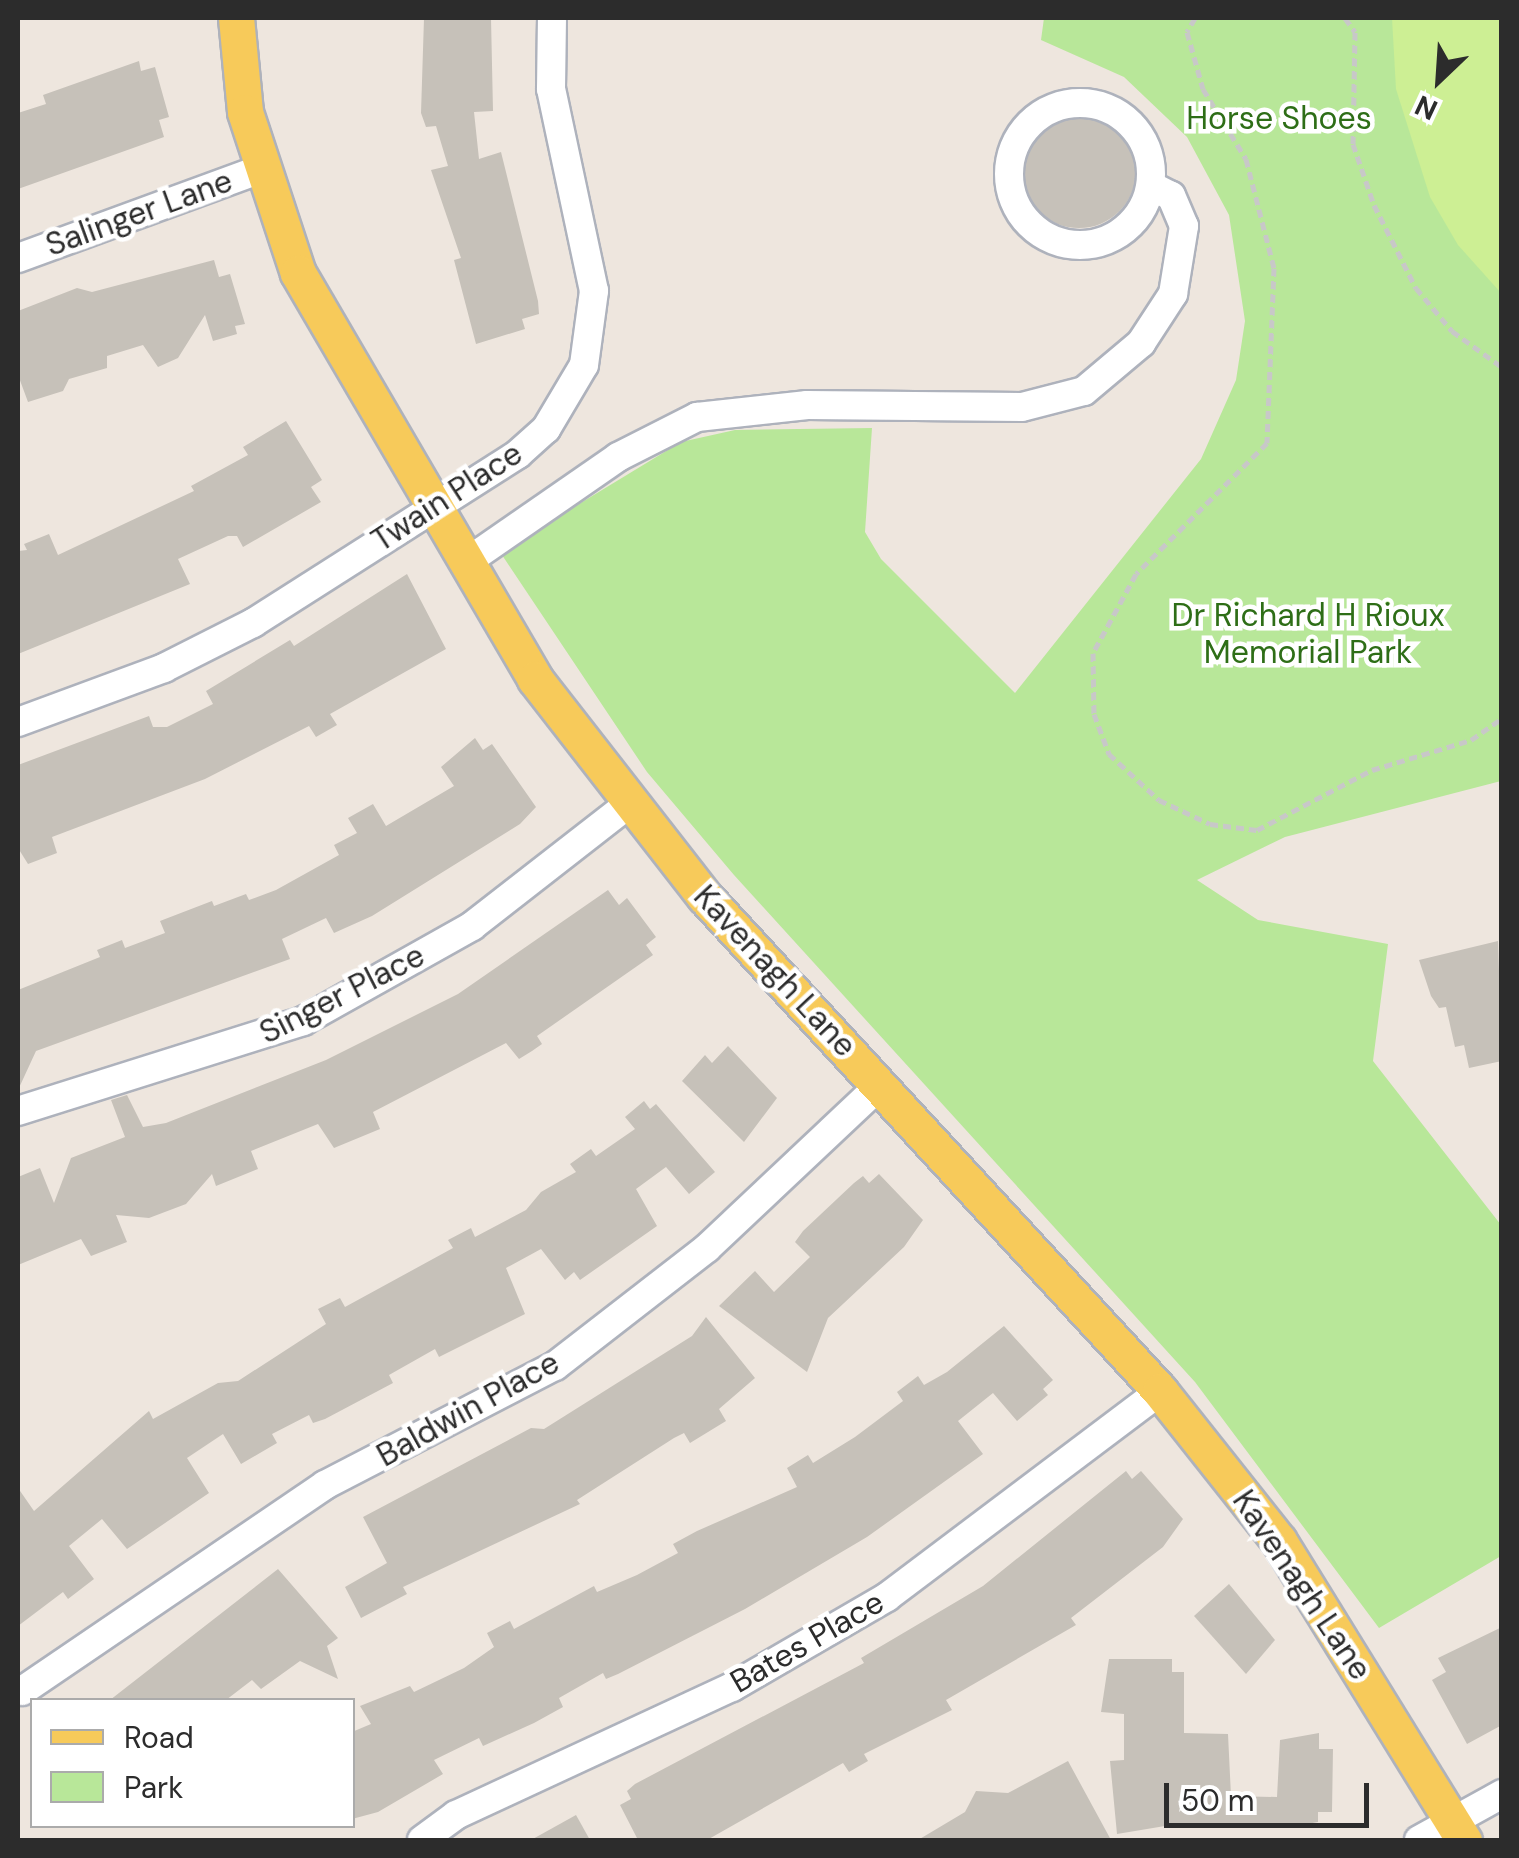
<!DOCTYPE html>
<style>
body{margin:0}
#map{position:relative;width:1519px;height:1858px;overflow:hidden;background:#eee6de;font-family:"DM Sans",sans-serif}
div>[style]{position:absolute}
.green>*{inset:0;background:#b8e799}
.pitch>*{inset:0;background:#cdef94}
.building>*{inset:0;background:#c6c1b9}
.round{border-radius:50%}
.path>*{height:5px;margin-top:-2.5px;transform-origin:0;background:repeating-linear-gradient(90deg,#c8c8c8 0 8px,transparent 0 13px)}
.roads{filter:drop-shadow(2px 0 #aeb2bc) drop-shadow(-2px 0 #aeb2bc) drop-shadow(0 2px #aeb2bc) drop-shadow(0 -2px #aeb2bc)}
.minor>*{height:28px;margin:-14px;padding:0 14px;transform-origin:14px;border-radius:14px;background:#fff}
.minor>.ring{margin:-14px;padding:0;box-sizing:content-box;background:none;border:28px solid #fff;border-radius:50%}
.major>*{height:35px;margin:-17.5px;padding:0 17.5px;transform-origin:17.5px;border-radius:17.5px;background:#f7ca5a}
span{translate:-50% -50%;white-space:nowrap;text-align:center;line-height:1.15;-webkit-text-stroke:9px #fff;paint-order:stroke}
.park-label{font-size:32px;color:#2e6e17}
.street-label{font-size:32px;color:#2c2c2c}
.frame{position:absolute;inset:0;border:20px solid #2c2c2c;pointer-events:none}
.legend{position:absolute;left:30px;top:1698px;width:325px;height:130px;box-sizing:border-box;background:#fff;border:2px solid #ababab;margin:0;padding:12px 18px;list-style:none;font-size:30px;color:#2c2c2c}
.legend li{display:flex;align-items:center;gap:20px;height:50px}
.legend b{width:50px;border:2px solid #ababab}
.north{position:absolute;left:1389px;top:30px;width:100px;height:100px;-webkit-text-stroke:8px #fff;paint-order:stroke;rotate:205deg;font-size:28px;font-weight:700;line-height:40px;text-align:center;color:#2c2c2c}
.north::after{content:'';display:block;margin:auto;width:35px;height:45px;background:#2c2c2c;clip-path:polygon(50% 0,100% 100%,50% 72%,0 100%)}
.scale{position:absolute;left:1164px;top:1783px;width:205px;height:45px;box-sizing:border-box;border:5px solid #2c2c2c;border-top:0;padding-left:12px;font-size:30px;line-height:35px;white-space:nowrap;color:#2c2c2c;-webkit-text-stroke:8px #fff;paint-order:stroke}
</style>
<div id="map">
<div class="green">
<div style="clip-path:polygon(1044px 18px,1501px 18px,1501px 781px,1285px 837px,1197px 880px,1258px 920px,1388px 944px,1373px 1061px,1501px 1225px,1501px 1556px,1379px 1628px,1195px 1382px,734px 875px,647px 772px,500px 552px,681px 442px,735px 430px,872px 428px,865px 532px,881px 559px,1015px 693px,1201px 459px,1236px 380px,1245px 321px,1229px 215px,1187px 137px,1124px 77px,1041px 40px)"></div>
</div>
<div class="pitch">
<div style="clip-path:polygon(1392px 18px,1501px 18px,1501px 293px,1458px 245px,1430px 197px,1396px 89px)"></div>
</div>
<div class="building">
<div style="clip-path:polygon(424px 18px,491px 18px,493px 111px,474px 112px,479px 159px,501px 152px,538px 301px,539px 314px,522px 319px,525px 329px,476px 344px,454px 260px,461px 258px,431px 170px,448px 166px,436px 126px,426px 127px,421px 113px)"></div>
<div style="clip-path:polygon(139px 61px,141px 71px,155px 67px,169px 117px,159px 120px,164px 137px,18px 189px,18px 113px,46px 104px,43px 95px)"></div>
<div class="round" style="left:1022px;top:114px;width:114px;height:114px"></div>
<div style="clip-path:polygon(214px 260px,219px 277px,230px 274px,245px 324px,235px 326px,237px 334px,213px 341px,205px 315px,178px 358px,158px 367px,143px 345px,107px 356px,107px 368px,69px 379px,63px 391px,28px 402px,18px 375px,18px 311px,77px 288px,92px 292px)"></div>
<div style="clip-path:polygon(286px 421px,322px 480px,311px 487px,321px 502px,243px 547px,237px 536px,228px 536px,178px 559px,190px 584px,18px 654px,18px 551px,27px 550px,24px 544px,49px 534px,58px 555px,194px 491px,191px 486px,248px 455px,243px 447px)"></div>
<div style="clip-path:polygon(407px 574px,446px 649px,330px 714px,337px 725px,316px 737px,309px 726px,205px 779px,52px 837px,57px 853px,28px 864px,18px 848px,18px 765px,149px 716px,153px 727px,167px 727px,213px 704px,206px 691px,290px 640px,294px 646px)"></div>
<div style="clip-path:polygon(475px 738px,483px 750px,492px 744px,536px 807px,520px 824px,372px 916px,334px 933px,326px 918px,282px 939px,290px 959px,36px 1051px,18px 1090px,18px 990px,100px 957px,97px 950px,122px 940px,125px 948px,165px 933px,160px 921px,212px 901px,214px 906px,246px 894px,249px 900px,276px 890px,339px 855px,334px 845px,357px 833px,348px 818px,373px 804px,386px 826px,454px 786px,441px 767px)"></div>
<div style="clip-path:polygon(608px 890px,619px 905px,627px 898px,656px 937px,646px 945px,653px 955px,537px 1036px,542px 1044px,532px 1051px,519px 1059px,506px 1043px,373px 1112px,380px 1129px,334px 1148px,318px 1124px,251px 1151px,258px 1169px,216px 1186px,212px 1174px,186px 1204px,149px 1218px,116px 1215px,127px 1242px,91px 1256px,81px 1239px,18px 1265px,18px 1177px,40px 1168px,54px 1203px,71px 1158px,125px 1137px,111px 1100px,127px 1095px,143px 1127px,166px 1123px,326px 1060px,458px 994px)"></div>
<div style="clip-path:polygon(1498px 941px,1502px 1061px,1469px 1068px,1464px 1045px,1455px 1047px,1446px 1007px,1439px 1008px,1431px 996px,1419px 960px)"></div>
<div style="clip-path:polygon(728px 1046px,777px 1098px,744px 1142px,682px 1081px,705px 1055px,712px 1063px)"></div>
<div style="clip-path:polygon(644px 1101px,650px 1109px,656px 1104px,715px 1172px,689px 1194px,666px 1167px,636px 1189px,657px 1226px,580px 1280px,574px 1272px,565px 1280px,541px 1249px,506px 1268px,525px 1314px,439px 1357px,435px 1349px,389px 1375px,393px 1383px,325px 1419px,313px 1423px,309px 1415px,272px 1434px,277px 1443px,241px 1464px,223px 1434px,187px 1458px,209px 1493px,127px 1549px,102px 1519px,69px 1546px,94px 1579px,68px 1599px,63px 1592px,18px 1626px,18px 1488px,34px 1511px,149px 1411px,153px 1419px,218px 1383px,238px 1381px,326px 1324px,318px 1309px,340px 1298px,345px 1307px,453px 1248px,448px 1240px,471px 1228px,475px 1237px,526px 1210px,541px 1192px,576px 1172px,570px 1164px,591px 1149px,596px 1156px,635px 1129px,625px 1117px)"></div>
<div style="clip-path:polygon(879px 1174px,923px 1220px,904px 1247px,828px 1318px,807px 1372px,719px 1306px,755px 1271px,774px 1292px,810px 1257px,795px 1242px,803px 1231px,854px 1183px,863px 1176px,869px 1183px)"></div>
<div style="clip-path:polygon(706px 1317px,755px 1378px,719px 1409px,726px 1421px,690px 1443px,684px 1433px,674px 1438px,577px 1500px,580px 1504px,403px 1587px,407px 1594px,361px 1618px,345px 1587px,387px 1563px,363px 1517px,531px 1428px,544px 1429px,692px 1336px)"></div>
<div style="clip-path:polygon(1004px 1326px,1053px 1380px,1043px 1389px,1048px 1395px,1017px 1421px,993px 1393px,958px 1421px,983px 1454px,867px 1537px,745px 1609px,618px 1674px,606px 1679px,603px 1673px,559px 1698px,563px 1707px,534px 1723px,483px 1746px,479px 1738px,434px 1760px,443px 1774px,378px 1812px,352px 1819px,352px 1732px,371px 1724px,360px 1706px,410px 1686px,414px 1692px,464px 1668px,494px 1647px,487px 1633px,510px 1621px,514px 1629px,594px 1586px,597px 1592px,637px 1575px,678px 1553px,673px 1544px,697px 1531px,797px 1487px,787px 1468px,808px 1455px,813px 1463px,855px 1437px,903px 1401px,897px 1392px,918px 1376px,924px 1385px,947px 1372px)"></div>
<div style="clip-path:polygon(1126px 1471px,1132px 1479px,1141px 1471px,1183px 1519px,1163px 1547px,1071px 1618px,1076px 1625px,946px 1700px,952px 1710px,864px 1754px,868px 1761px,849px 1772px,843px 1763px,707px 1840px,638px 1840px,620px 1805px,631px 1799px,627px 1791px,635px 1784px,864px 1663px,861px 1658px,983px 1586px)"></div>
<div style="clip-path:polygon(278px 1569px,338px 1638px,327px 1646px,338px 1679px,300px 1661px,261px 1689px,252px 1680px,226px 1700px,110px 1700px)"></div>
<div style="clip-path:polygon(1229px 1584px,1275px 1640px,1246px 1674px,1194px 1616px)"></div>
<div style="clip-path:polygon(1502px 1627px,1502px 1725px,1467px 1744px,1432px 1680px,1446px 1672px,1438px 1658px)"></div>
<div style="clip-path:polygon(1109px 1659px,1172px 1659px,1172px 1672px,1184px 1672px,1184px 1733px,1228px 1734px,1231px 1796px,1277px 1797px,1280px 1740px,1319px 1733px,1319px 1749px,1333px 1749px,1332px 1812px,1318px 1812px,1318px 1822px,1307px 1824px,1171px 1825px,1117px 1834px,1110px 1761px,1124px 1760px,1124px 1714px,1101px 1712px)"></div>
<div style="clip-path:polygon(1068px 1761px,1111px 1840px,918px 1840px,965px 1812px,976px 1791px,1008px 1793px)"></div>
<div style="clip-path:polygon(576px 1815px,590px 1840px,531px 1840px)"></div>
</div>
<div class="path">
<div style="left:1195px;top:18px;width:16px;rotate:120deg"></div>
<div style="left:1187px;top:32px;width:59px;rotate:74.3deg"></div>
<div style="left:1203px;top:89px;width:82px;rotate:58.4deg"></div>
<div style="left:1246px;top:159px;width:113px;rotate:75.6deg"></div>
<div style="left:1274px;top:268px;width:175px;rotate:92.3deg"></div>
<div style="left:1267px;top:443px;width:185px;rotate:135deg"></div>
<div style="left:1136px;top:574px;width:90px;rotate:118.6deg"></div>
<div style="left:1093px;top:653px;width:61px;rotate:89.1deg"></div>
<div style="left:1094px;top:714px;width:43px;rotate:69.4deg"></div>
<div style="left:1109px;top:754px;width:68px;rotate:42.6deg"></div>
<div style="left:1159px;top:800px;width:56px;rotate:25.2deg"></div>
<div style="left:1210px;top:824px;width:47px;rotate:7.3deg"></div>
<div style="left:1257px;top:830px;width:130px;rotate:-27.6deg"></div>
<div style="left:1372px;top:770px;width:103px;rotate:-16.9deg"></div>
<div style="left:1471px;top:740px;width:38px;rotate:-35deg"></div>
<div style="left:1345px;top:18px;width:17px;rotate:54deg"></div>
<div style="left:1355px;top:32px;width:112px;rotate:91deg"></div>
<div style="left:1353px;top:144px;width:65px;rotate:71deg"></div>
<div style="left:1374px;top:205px;width:93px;rotate:63.2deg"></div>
<div style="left:1416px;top:288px;width:56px;rotate:50.1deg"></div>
<div style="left:1452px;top:331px;width:62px;rotate:35.8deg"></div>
</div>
<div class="roads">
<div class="minor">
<div class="ring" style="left:1009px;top:103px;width:114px;height:114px"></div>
<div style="left:18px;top:258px;width:259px;rotate:-20.1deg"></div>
<div style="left:465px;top:563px;width:186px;rotate:-34.7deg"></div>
<div style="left:618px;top:457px;width:89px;rotate:-26.9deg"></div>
<div style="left:697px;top:417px;width:111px;rotate:-6.2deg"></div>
<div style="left:807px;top:405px;width:215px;rotate:0.5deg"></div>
<div style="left:1022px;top:407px;width:64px;rotate:-14.5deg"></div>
<div style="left:1084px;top:391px;width:75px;rotate:-40.1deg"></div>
<div style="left:1141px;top:343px;width:59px;rotate:-56.9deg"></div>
<div style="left:1173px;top:294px;width:69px;rotate:-80.8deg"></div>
<div style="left:1184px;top:226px;width:33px;rotate:-113deg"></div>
<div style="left:1171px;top:196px;width:22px;rotate:-153deg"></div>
<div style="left:18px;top:722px;width:156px;rotate:-20.3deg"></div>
<div style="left:164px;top:668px;width:100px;rotate:-26.8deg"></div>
<div style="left:253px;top:623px;width:314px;rotate:-32.5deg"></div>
<div style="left:518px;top:454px;width:38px;rotate:-42deg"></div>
<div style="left:546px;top:429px;width:74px;rotate:-59.3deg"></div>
<div style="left:584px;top:365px;width:75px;rotate:-82.3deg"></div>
<div style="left:594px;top:291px;width:207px;rotate:-102deg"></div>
<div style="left:551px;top:89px;width:71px;rotate:-89.2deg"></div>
<div style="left:18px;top:1111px;width:299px;rotate:-17.5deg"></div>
<div style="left:303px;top:1021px;width:194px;rotate:-29.3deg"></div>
<div style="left:472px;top:926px;width:200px;rotate:-37.9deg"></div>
<div style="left:22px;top:1691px;width:366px;rotate:-34.2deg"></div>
<div style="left:325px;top:1485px;width:259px;rotate:-27.4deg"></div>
<div style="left:555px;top:1366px;width:192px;rotate:-37.8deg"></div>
<div style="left:707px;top:1248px;width:239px;rotate:-43.3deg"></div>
<div style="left:422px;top:1840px;width:42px;rotate:-36.3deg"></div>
<div style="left:456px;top:1815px;width:304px;rotate:-24.9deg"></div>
<div style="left:732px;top:1687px;width:179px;rotate:-30.1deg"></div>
<div style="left:887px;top:1597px;width:342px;rotate:-37deg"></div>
<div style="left:1419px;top:1840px;width:95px;rotate:-29deg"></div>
</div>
<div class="major">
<div style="left:236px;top:18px;width:94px;rotate:84.5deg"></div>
<div style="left:245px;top:112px;width:169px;rotate:71.8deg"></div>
<div style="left:298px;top:273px;width:470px;rotate:59.7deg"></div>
<div style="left:535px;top:679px;width:276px;rotate:52.1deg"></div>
<div style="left:705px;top:897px;width:672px;rotate:47.35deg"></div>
<div style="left:1160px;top:1391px;width:191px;rotate:51.6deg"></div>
<div style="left:1279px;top:1541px;width:352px;rotate:58.3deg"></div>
</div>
</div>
<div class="park-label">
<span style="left:1279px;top:118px">Horse Shoes</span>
<span style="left:1308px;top:634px">Dr Richard H Rioux<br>Memorial Park</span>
</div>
<div class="street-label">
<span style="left:139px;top:213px;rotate:-20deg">Salinger Lane</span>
<span style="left:447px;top:497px;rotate:-33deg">Twain Place</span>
<span style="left:775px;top:971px;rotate:47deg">Kavenagh Lane</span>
<span style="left:342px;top:994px;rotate:-27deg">Singer Place</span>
<span style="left:468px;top:1409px;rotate:-29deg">Baldwin Place</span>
<span style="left:1302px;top:1585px;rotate:56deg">Kavenagh Lane</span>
<span style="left:807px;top:1642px;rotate:-30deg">Bates Place</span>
</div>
<div class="frame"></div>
<ul class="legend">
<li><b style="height:12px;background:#f7ca5a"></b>Road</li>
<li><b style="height:28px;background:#b8e799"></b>Park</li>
</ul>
<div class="north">N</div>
<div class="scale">50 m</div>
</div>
